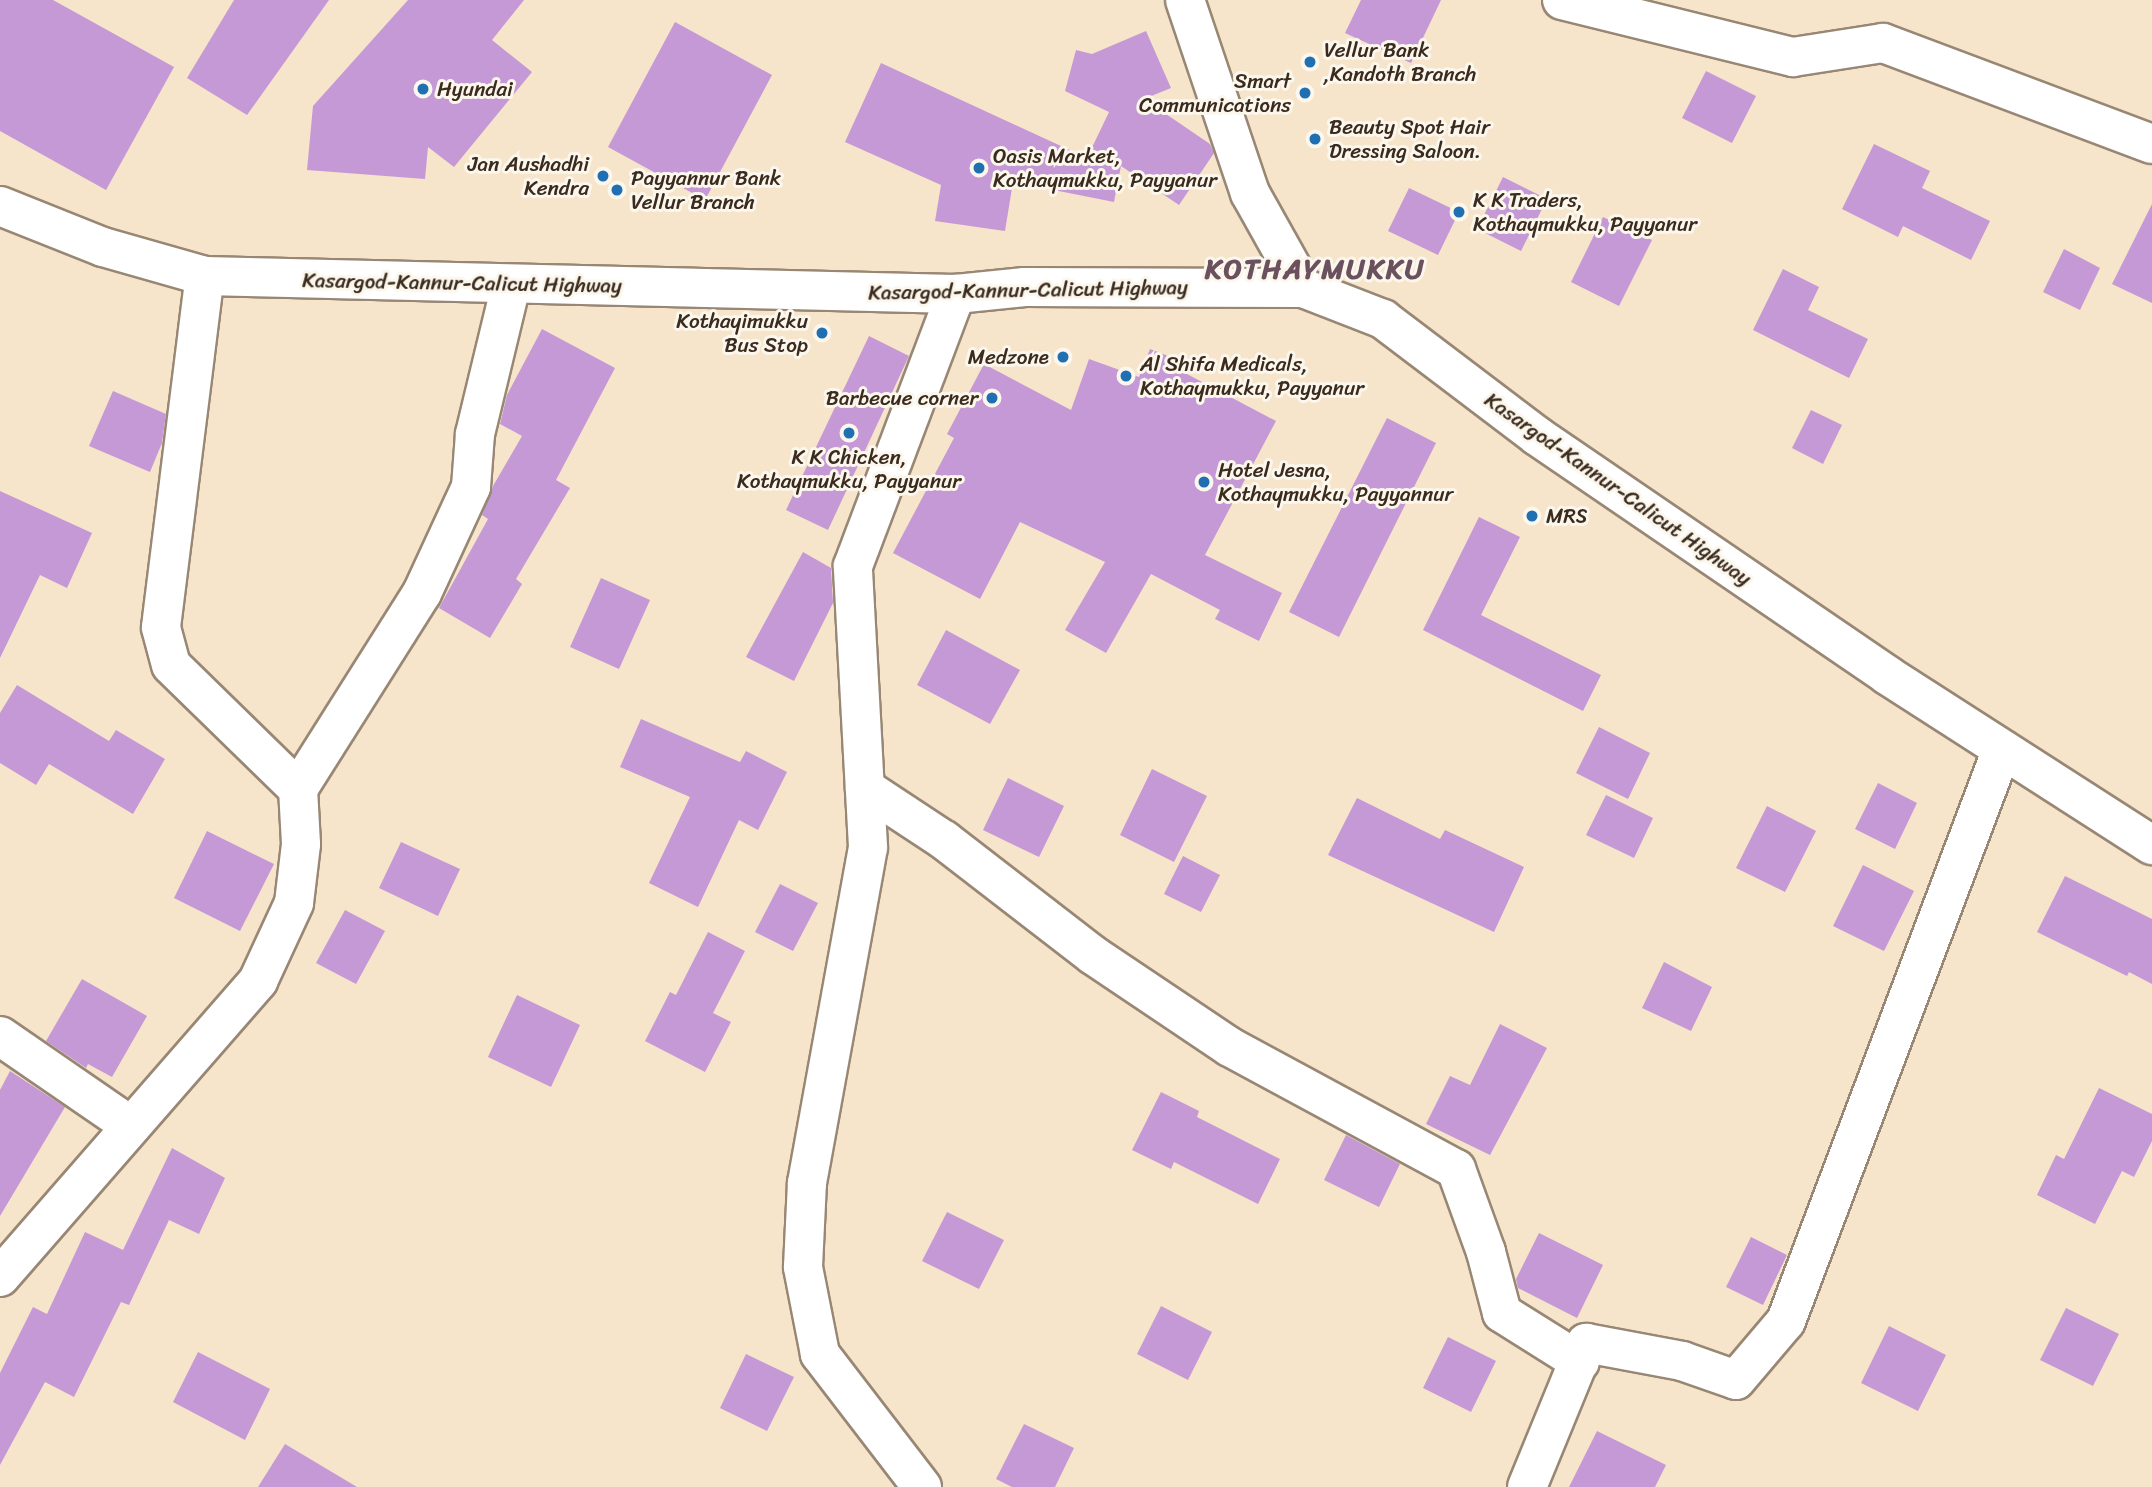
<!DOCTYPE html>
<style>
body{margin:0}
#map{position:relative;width:2152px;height:1487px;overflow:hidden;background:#f6e4cb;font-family:Sriracha,sans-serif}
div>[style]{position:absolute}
.building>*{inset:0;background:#c599d6}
.roads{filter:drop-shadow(2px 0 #988774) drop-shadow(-2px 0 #988774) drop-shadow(0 2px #988774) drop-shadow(0 -2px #988774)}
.street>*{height:38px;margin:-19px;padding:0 19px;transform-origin:19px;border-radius:19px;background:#fff}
.secondary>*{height:38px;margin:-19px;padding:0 19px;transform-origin:19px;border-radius:19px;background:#fff}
.highway>*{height:38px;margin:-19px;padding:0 19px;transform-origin:19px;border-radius:19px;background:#fff}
.dots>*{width:19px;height:19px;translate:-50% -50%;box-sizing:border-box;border:4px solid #fbf7ec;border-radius:50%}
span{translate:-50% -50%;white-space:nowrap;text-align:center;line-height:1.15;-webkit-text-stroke:6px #fbf7ec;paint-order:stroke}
.poi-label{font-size:21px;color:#3b2a1e}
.left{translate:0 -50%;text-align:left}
.right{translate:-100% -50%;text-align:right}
.street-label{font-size:21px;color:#3b2a1e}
.district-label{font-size:28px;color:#6b515e;font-weight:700;letter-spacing:2px}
</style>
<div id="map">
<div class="building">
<div style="clip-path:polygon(0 0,53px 0,174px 67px,106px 190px,0 131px)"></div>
<div style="clip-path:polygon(234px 0,329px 0,247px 115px,187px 78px)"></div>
<div style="clip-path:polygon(408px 0,524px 0,492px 40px,532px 72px,454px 167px,428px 147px,425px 179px,307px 170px,313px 106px)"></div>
<div style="clip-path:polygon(1361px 0,1441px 0,1411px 63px,1345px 33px)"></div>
<div style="clip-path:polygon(675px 22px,772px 75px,705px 200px,608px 147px)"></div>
<div style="clip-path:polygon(1146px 31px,1171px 88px,1144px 99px,1210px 144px,1214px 153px,1179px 205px,1121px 166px,1114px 202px,1013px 182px,1005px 231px,935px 221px,941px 185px,845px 142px,881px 63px,1087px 158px,1109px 112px,1065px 91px,1076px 50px,1092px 54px)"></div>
<div style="clip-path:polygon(1706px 71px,1756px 96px,1732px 143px,1682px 118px)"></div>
<div style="clip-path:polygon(1874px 144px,1930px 171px,1922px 188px,1990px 221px,1971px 260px,1903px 226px,1898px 237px,1842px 209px)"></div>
<div style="clip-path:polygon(1503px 177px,1547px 199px,1521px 251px,1477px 229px)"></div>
<div style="clip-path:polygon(1409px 188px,1459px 212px,1438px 255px,1388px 231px)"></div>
<div style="clip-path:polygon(2152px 204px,2152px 303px,2112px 284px)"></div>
<div style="clip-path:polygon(1603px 217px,1652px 240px,1619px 306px,1571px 282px)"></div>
<div style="clip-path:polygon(2064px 249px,2100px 268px,2080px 310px,2043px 292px)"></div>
<div style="clip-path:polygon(1783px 269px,1819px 287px,1808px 310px,1868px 339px,1849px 378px,1753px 330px)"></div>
<div style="clip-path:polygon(542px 329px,615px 368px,556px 480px,570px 488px,516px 579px,522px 584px,490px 638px,439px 608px,488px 519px,482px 515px,493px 486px,522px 436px,500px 424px,507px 395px)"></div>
<div style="clip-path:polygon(869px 336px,909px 356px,828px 530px,786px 510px)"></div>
<div style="clip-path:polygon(1150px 349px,1189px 364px,1185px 373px,1276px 421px,1205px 555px,1282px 593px,1259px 641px,1215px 619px,1220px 610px,1151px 574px,1106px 653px,1065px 630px,1105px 562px,1020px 522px,980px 599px,893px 553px,954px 438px,947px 434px,984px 364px,1071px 410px,1089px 359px,1139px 377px)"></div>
<div style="clip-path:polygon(113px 391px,166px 414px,162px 443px,150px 472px,89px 446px)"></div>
<div style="clip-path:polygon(1811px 410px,1842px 425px,1823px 464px,1792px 448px)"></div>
<div style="clip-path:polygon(1387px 418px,1436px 443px,1339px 637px,1289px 612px)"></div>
<div style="clip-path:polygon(0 491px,92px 533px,67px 588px,40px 575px,0 658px)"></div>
<div style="clip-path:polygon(1479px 517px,1520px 537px,1481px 615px,1601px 675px,1583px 711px,1423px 630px)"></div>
<div style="clip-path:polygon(803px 552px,831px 568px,833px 603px,794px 681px,746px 657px)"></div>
<div style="clip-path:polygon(601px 578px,650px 600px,619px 669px,570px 647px)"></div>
<div style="clip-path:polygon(946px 630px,1020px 670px,990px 724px,917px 685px)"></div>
<div style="clip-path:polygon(17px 685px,109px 741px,116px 730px,165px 759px,133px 814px,49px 764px,36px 785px,0 763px,0 713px)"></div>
<div style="clip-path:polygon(641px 719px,740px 762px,746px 751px,787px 772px,758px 830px,739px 820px,698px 907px,649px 883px,690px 797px,620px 767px)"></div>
<div style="clip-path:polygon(1599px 727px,1650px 753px,1628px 799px,1576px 773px)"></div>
<div style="clip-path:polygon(1152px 769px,1207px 796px,1174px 862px,1120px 835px)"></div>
<div style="clip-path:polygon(1008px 778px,1064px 806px,1039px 857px,983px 830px)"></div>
<div style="clip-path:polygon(1878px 783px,1917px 803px,1895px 849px,1855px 829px)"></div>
<div style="clip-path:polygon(1606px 795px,1653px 818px,1634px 858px,1586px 835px)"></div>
<div style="clip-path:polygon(1357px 798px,1440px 839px,1445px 830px,1524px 867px,1494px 932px,1328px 855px)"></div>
<div style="clip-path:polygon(1767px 806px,1816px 831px,1785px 892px,1736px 868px)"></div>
<div style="clip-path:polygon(207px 831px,274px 864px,240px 931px,174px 898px)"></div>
<div style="clip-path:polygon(401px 842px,460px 869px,438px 916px,379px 888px)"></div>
<div style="clip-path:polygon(1183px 856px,1220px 875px,1201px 912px,1164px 894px)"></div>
<div style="clip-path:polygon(1863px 865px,1914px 891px,1884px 951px,1833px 926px)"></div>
<div style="clip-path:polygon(2065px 876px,2152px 919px,2152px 984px,2129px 972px,2127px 976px,2037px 932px)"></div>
<div style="clip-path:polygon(780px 884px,818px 903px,793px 951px,755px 932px)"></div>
<div style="clip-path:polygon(345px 910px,385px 931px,356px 984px,316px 963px)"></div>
<div style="clip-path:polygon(708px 932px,745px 951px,713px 1013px,731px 1022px,705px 1072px,645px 1041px,670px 992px,676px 995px)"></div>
<div style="clip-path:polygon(1664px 962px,1712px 987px,1691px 1031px,1642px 1008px)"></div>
<div style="clip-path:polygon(82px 979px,147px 1016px,112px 1077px,88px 1064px,86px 1068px,46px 1041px)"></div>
<div style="clip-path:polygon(517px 995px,580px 1025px,551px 1087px,488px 1057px)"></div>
<div style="clip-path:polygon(1500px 1024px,1547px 1048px,1490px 1155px,1426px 1124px,1450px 1076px,1470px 1085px)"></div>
<div style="clip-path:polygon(10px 1071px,65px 1107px,0 1216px,0 1090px)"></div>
<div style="clip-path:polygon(2099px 1088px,2152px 1114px,2152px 1141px,2134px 1177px,2122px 1171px,2095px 1224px,2037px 1195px,2056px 1155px,2064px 1159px)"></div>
<div style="clip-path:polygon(1161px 1092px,1199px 1111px,1197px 1117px,1280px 1159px,1258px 1204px,1174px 1162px,1171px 1169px,1132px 1150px)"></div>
<div style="clip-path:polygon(1346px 1135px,1400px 1164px,1379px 1207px,1324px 1180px)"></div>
<div style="clip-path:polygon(172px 1148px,225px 1178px,199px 1234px,169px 1220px,129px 1305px,121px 1302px,74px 1397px,45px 1382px,0 1465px,0 1373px,33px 1307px,47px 1314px,85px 1232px,123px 1250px)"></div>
<div style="clip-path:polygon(947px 1212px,1004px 1240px,979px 1289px,922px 1261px)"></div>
<div style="clip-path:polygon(1539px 1233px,1603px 1265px,1577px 1318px,1518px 1288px,1516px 1279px)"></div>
<div style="clip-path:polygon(1751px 1237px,1787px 1255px,1763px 1305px,1726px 1287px)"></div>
<div style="clip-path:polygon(1161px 1306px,1212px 1332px,1188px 1380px,1137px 1354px)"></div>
<div style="clip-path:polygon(2066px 1308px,2119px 1334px,2093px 1386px,2040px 1360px)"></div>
<div style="clip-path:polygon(1889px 1326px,1946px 1355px,1918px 1411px,1861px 1383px)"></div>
<div style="clip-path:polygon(1448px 1337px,1496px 1361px,1471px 1412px,1423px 1388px)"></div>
<div style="clip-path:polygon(198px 1352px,270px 1389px,245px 1440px,173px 1402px)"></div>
<div style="clip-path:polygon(746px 1354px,794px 1377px,767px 1431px,720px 1408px)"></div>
<div style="clip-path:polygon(1024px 1424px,1074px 1448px,1055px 1487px,1012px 1487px,996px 1479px)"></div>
<div style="clip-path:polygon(1597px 1431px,1666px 1465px,1655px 1487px,1569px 1487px)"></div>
<div style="clip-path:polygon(285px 1444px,357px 1487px,258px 1487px)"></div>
</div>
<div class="roads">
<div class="street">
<div style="left:1562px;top:0;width:238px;rotate:13.9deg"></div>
<div style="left:1793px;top:57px;width:91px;rotate:-8.8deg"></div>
<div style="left:1883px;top:43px;width:287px;rotate:20.6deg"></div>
<div style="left:865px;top:788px;width:95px;rotate:33.4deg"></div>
<div style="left:944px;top:840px;width:188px;rotate:37.7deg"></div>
<div style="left:1093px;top:955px;width:165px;rotate:33.9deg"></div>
<div style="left:1230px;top:1047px;width:257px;rotate:28.4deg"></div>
<div style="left:1456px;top:1169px;width:88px;rotate:70.1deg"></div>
<div style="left:1486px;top:1252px;width:63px;rotate:75.3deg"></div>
<div style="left:1502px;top:1313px;width:92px;rotate:32.1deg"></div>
<div style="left:298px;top:789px;width:232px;rotate:-57.7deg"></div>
<div style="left:422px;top:593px;width:117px;rotate:-65.2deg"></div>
<div style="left:471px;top:487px;width:53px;rotate:-85.7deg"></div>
<div style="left:475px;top:434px;width:153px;rotate:-76.4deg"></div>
<div style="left:0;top:1036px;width:159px;rotate:34.5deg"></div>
<div style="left:0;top:1277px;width:393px;rotate:-48.9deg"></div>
<div style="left:258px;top:981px;width:86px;rotate:-65.2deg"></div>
<div style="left:294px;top:903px;width:59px;rotate:-83.2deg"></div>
<div style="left:301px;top:844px;width:55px;rotate:-93.1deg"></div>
<div style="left:298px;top:789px;width:177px;rotate:-135.7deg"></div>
<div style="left:171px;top:665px;width:39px;rotate:-105deg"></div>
<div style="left:161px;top:627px;width:354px;rotate:-82.9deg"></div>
<div style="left:922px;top:1487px;width:168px;rotate:-127.5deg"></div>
<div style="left:820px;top:1354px;width:89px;rotate:-101.1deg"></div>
<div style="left:803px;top:1267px;width:84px;rotate:-87.3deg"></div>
<div style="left:807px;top:1183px;width:341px;rotate:-79.7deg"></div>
<div style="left:868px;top:847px;width:281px;rotate:-93.1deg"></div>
<div style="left:853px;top:566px;width:291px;rotate:-69.3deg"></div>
<div style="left:1527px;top:1487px;width:156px;rotate:-67.7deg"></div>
<div style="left:1586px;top:1343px;width:98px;rotate:10.6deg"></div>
<div style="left:1682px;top:1361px;width:57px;rotate:19.4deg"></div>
<div style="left:1736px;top:1380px;width:77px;rotate:-49.7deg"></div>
<div style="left:1786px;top:1321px;width:611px;rotate:-69.31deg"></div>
</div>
<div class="secondary">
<div style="left:1185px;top:0;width:204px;rotate:71.4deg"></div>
<div style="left:1250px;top:193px;width:109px;rotate:60.8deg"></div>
</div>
<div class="highway">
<div style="left:0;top:206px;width:111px;rotate:21.7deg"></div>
<div style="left:103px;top:247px;width:106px;rotate:15.9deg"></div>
<div style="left:205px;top:276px;width:751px;rotate:1.37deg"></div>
<div style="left:956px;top:294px;width:69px;rotate:-5.8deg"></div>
<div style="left:1025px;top:287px;width:278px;rotate:0.2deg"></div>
<div style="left:1303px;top:288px;width:86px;rotate:21.2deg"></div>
<div style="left:1383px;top:319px;width:193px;rotate:37.2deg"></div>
<div style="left:1537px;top:436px;width:424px;rotate:34.3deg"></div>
<div style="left:1887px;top:675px;width:315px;rotate:32.7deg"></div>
</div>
</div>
<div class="dots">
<div style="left:1310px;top:62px;background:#1f6fb2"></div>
<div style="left:423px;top:89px;background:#1f6fb2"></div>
<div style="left:1305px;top:93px;background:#1f6fb2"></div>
<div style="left:1315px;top:139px;background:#1f6fb2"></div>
<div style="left:979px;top:168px;background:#1f6fb2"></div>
<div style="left:603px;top:176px;background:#1f6fb2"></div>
<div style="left:617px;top:190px;background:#1f6fb2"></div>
<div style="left:1459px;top:212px;background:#1f6fb2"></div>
<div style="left:822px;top:333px;background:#1f6fb2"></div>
<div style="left:1063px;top:357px;background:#1f6fb2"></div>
<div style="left:1126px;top:376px;background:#1f6fb2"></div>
<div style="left:992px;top:398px;background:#1f6fb2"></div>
<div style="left:849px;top:433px;background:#1f6fb2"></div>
<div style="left:1204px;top:482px;background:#1f6fb2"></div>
<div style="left:1532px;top:516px;background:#1f6fb2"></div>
</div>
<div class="poi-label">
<span class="left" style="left:1324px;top:62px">Vellur Bank<br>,Kandoth Branch</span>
<span class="right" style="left:1291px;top:93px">Smart<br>Communications</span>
<span class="left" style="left:437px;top:89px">Hyundai</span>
<span class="left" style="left:1329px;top:139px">Beauty Spot Hair<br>Dressing Saloon.</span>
<span class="left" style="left:993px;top:168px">Oasis Market,<br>Kothaymukku, Payyanur</span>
<span class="right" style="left:589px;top:176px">Jan Aushadhi<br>Kendra</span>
<span class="left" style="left:631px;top:190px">Payyannur Bank<br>Vellur Branch</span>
<span class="left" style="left:1473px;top:212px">K K Traders,<br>Kothaymukku, Payyanur</span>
<span class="right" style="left:808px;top:333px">Kothayimukku<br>Bus Stop</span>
<span class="right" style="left:1049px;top:357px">Medzone</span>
<span class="left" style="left:1140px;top:376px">Al Shifa Medicals,<br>Kothaymukku, Payyanur</span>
<span class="right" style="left:978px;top:398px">Barbecue corner</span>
<span style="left:849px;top:469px">K K Chicken,<br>Kothaymukku, Payyanur</span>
<span class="left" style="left:1218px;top:482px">Hotel Jesna,<br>Kothaymukku, Payyannur</span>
<span class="left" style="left:1546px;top:516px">MRS</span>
</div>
<div class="street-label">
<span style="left:462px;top:283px;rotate:1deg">Kasargod-Kannur-Calicut Highway</span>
<span style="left:1028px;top:290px;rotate:-1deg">Kasargod-Kannur-Calicut Highway</span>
<span style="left:1618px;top:489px;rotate:35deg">Kasargod-Kannur-Calicut Highway</span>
</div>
<div class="district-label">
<span style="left:1315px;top:269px">KOTHAYMUKKU</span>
</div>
</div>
